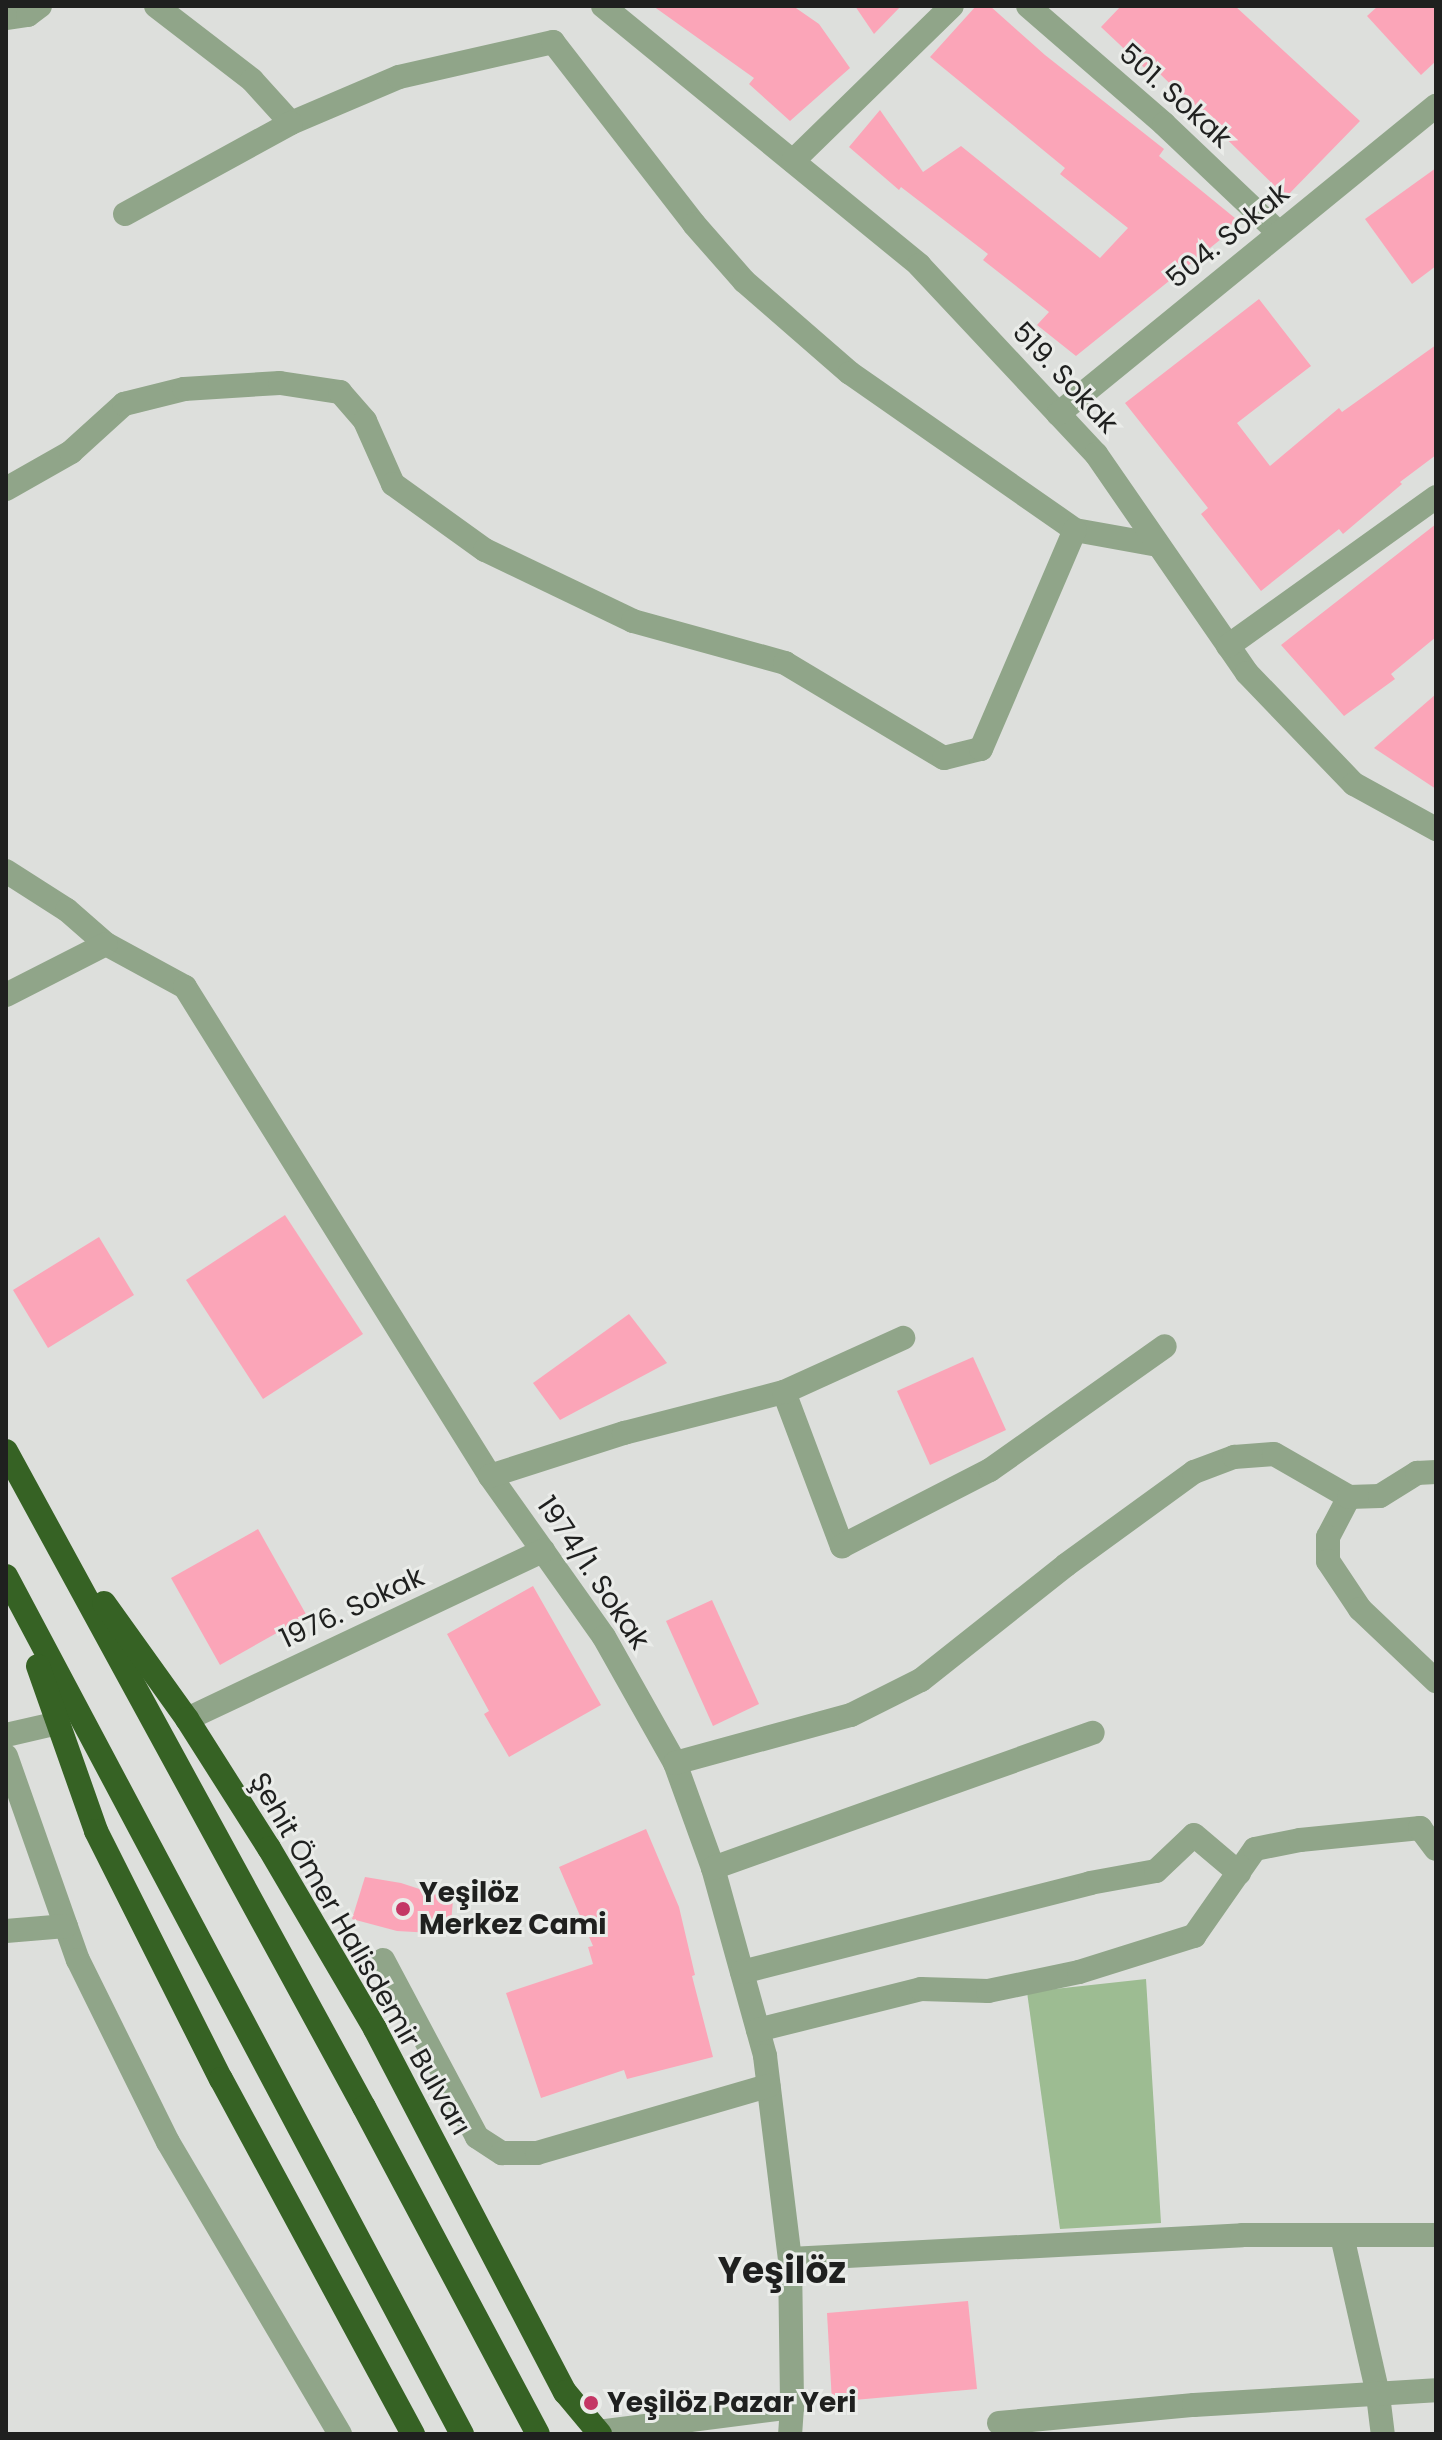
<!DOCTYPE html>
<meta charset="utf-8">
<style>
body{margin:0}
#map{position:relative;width:1442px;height:2440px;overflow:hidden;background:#dddfdc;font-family:Poppins,sans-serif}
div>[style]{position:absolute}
.green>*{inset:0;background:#9dbc92}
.building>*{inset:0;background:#fba5b8}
.minor>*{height:24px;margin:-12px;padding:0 12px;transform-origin:12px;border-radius:12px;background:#90a589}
.highway>*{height:24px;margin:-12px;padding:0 12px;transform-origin:12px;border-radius:12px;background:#366224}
.dots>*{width:22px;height:22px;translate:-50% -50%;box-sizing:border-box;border:4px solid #eaece9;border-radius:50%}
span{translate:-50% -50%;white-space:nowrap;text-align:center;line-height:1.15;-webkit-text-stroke:6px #eaece9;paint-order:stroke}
.street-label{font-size:28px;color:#1f201f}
.poi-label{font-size:28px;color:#1f201f;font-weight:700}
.left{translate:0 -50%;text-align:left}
.district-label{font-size:36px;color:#1f201f;font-weight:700}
.frame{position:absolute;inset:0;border:8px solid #1f201f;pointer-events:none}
</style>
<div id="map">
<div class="green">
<div style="clip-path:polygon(1146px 1979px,1161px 2223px,1060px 2229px,1027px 1992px)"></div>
</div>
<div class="building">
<div style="clip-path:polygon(653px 6px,793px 6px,819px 24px,850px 68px,790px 121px,749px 84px,754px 78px)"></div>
<div style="clip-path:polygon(855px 6px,901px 6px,874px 34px)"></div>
<div style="clip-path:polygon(976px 6px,990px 6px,1045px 55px,1164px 149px,1159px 156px,1241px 223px,1076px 356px,1037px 325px,1049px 312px,983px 260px,988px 254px,901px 187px,899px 190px,849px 147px,880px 110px,923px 172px,961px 146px,1100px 258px,1128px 228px,1060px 174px,1065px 168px,930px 57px)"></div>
<div style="clip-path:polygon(1121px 6px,1235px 6px,1360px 121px,1286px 197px,1157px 71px,1153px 76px,1101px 27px)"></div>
<div style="clip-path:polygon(1378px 6px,1436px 6px,1436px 61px,1421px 75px,1367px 16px)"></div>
<div style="clip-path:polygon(1436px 168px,1436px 266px,1412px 284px,1365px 219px)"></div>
<div style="clip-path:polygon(1259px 299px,1311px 366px,1237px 423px,1270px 466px,1339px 408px,1342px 412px,1436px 345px,1436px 455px,1400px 482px,1402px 484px,1343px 534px,1339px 529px,1261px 591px,1201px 514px,1208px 508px,1125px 403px)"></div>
<div style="clip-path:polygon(1436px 524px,1436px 637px,1391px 674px,1395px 679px,1344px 716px,1281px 645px)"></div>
<div style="clip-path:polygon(1436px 694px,1436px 789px,1374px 748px)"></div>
<div style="clip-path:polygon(285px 1215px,363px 1334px,263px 1399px,186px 1280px)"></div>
<div style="clip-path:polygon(99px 1237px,134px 1295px,48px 1348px,13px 1290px)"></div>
<div style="clip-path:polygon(629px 1314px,667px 1363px,560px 1420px,533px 1383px)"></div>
<div style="clip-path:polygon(973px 1357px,1006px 1430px,930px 1465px,897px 1391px)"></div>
<div style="clip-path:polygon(258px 1529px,307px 1616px,220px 1665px,171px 1578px)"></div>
<div style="clip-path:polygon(533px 1586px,601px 1705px,509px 1757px,484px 1714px,489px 1711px,447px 1634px)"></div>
<div style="clip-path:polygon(712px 1600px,759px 1704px,713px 1726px,666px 1621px)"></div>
<div style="clip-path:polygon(646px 1829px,679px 1907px,695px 1975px,692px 1976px,713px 2057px,627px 2079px,624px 2070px,541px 2098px,506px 1993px,593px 1964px,588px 1947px,593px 1946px,559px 1867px)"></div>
<div style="clip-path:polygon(365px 1877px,401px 1883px,453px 1900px,450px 1934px,397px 1931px,352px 1919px)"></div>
<div style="clip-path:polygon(968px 2301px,977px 2389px,832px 2402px,827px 2313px)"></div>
</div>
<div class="minor">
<div style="left:156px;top:6px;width:121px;rotate:37.6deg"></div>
<div style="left:252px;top:80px;width:58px;rotate:47.8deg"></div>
<div style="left:291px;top:123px;width:117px;rotate:-23.1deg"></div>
<div style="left:399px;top:77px;width:158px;rotate:-12.8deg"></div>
<div style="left:553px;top:42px;width:230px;rotate:52.2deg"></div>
<div style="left:694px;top:224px;width:76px;rotate:48.7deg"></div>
<div style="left:744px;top:281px;width:140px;rotate:41deg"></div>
<div style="left:850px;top:373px;width:274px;rotate:34.9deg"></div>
<div style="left:1075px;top:530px;width:84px;rotate:10.2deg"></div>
<div style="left:603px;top:6px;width:409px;rotate:39.3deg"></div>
<div style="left:919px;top:265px;width:259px;rotate:46.9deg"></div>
<div style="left:1096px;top:454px;width:266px;rotate:55.4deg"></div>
<div style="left:1247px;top:673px;width:154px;rotate:46.1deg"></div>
<div style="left:1354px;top:784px;width:94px;rotate:28.8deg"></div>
<div style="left:1028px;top:6px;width:180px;rotate:40.9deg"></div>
<div style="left:1164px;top:124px;width:158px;rotate:43.5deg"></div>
<div style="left:6px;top:18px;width:22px;rotate:-8deg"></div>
<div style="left:28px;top:15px;width:15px;rotate:-37deg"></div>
<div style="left:793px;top:161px;width:222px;rotate:-44.3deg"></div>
<div style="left:125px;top:214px;width:189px;rotate:-28.7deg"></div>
<div style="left:1058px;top:414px;width:488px;rotate:-39.2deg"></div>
<div style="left:6px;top:489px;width:75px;rotate:-29.6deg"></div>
<div style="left:71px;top:452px;width:72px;rotate:-42.2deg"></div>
<div style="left:124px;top:404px;width:62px;rotate:-14deg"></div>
<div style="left:184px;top:389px;width:96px;rotate:-3.6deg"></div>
<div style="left:280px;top:383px;width:61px;rotate:8.5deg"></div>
<div style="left:340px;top:392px;width:38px;rotate:49deg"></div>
<div style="left:365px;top:421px;width:69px;rotate:66deg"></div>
<div style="left:393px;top:484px;width:113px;rotate:35.7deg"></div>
<div style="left:485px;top:550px;width:164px;rotate:25.6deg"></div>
<div style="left:633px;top:621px;width:158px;rotate:15.4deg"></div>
<div style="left:785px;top:663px;width:185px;rotate:30.9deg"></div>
<div style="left:944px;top:758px;width:38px;rotate:-14deg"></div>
<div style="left:981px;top:749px;width:238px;rotate:-66.8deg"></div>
<div style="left:1228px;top:646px;width:256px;rotate:-35.6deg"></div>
<div style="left:6px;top:871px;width:72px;rotate:32.6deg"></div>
<div style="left:67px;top:910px;width:52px;rotate:41.1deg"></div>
<div style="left:106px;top:944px;width:90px;rotate:28.6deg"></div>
<div style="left:185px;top:987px;width:576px;rotate:58.05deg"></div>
<div style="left:490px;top:1476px;width:197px;rotate:54.7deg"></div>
<div style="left:604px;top:1637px;width:145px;rotate:60.6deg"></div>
<div style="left:675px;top:1763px;width:112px;rotate:70.1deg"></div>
<div style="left:713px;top:1868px;width:195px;rotate:74.5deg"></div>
<div style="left:765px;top:2056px;width:205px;rotate:83deg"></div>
<div style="left:790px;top:2259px;width:148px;rotate:89.2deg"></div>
<div style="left:6px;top:995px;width:112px;rotate:-27deg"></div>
<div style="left:784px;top:1392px;width:165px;rotate:69.4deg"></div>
<div style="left:842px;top:1546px;width:166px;rotate:-27.2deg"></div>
<div style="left:990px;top:1470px;width:214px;rotate:-35.3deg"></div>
<div style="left:490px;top:1476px;width:141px;rotate:-17.8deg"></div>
<div style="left:624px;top:1433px;width:165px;rotate:-14.4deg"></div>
<div style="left:784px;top:1392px;width:131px;rotate:-24.4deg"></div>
<div style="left:1349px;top:1497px;width:45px;rotate:117.7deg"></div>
<div style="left:1328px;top:1537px;width:24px;rotate:90deg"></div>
<div style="left:1328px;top:1561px;width:58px;rotate:56.3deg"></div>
<div style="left:1360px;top:1609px;width:105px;rotate:43.5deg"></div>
<div style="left:187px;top:1719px;width:394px;rotate:-25.3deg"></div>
<div style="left:6px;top:1735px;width:53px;rotate:-13deg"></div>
<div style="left:6px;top:1756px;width:216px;rotate:70.6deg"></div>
<div style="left:78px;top:1960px;width:203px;rotate:63.7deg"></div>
<div style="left:168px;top:2142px;width:339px;rotate:59.5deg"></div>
<div style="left:675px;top:1763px;width:182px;rotate:-15.3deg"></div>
<div style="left:851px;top:1715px;width:78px;rotate:-26.6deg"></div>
<div style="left:921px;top:1680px;width:185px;rotate:-38.4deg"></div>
<div style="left:1066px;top:1565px;width:158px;rotate:-36deg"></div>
<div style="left:1194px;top:1472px;width:43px;rotate:-20.6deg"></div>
<div style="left:1234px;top:1457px;width:40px;rotate:-4.3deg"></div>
<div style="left:1274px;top:1454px;width:86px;rotate:29.8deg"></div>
<div style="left:1349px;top:1497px;width:31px;rotate:-2deg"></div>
<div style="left:1380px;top:1496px;width:44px;rotate:-31.9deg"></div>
<div style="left:1417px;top:1473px;width:19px;rotate:-3deg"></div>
<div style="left:713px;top:1868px;width:403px;rotate:-19.6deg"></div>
<div style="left:6px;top:1931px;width:60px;rotate:-4.8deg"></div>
<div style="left:383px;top:1960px;width:200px;rotate:62deg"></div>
<div style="left:477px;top:2137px;width:30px;rotate:33deg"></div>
<div style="left:502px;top:2153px;width:35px"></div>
<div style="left:537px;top:2153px;width:241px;rotate:-16.2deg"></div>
<div style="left:742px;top:1972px;width:359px;rotate:-14.3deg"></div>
<div style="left:1090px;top:1883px;width:67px;rotate:-10.3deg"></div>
<div style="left:1156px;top:1871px;width:52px;rotate:-43.5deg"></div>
<div style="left:1194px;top:1835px;width:59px;rotate:40.2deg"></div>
<div style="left:758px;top:2030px;width:168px;rotate:-14.1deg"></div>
<div style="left:921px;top:1989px;width:67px;rotate:1.7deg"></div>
<div style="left:988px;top:1991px;width:93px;rotate:-11.8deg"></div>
<div style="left:1079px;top:1972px;width:121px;rotate:-17.4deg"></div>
<div style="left:1194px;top:1936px;width:106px;rotate:-55deg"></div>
<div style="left:1255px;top:1849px;width:46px;rotate:-11.3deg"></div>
<div style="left:1300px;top:1840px;width:121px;rotate:-5.7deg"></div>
<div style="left:1420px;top:1828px;width:26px;rotate:53deg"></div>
<div style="left:1342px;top:2236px;width:163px;rotate:77.2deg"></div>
<div style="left:1378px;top:2395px;width:39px;rotate:83deg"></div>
<div style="left:790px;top:2259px;width:453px;rotate:-3deg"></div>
<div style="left:1242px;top:2235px;width:194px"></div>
<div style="left:999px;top:2423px;width:196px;rotate:-5.3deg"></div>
<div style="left:1194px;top:2405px;width:242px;rotate:-3.5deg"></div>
<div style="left:598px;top:2432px;width:196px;rotate:-7.3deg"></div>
<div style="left:792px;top:2407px;width:27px;rotate:94deg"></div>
</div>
<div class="highway">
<div style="left:6px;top:1451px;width:747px;rotate:61.38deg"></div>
<div style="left:364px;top:2107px;width:370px;rotate:62deg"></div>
<div style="left:6px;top:1576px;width:972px;rotate:62.01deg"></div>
<div style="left:104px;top:1603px;width:143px;rotate:54.4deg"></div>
<div style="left:187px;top:1719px;width:153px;rotate:57.6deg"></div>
<div style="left:269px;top:1848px;width:210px;rotate:59.6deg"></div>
<div style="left:375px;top:2029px;width:410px;rotate:62.4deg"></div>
<div style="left:565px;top:2392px;width:55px;rotate:50.2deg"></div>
<div style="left:38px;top:1666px;width:175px;rotate:70.6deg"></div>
<div style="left:96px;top:1831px;width:278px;rotate:63.3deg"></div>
<div style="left:221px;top:2079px;width:404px;rotate:61.6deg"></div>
</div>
<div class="dots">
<div style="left:403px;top:1909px;background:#c43765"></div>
<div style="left:591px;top:2403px;background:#c43765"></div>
</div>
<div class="street-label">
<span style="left:1175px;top:96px;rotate:42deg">501. Sokak</span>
<span style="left:1228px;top:236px;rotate:-39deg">504. Sokak</span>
<span style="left:1065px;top:378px;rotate:47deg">519. Sokak</span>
<span style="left:593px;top:1573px;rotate:56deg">1974/1. Sokak</span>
<span style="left:352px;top:1608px;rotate:-25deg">1976. Sokak</span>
<span style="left:360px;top:1954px;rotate:60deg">Şehit Ömer Halisdemir Bulvarı</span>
</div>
<div class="poi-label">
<span class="left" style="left:419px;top:1909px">Yeşilöz<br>Merkez Cami</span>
<span class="left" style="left:607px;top:2403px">Yeşilöz Pazar Yeri</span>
</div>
<div class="district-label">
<span style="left:782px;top:2271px">Yeşilöz</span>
</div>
<div class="frame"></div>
</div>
